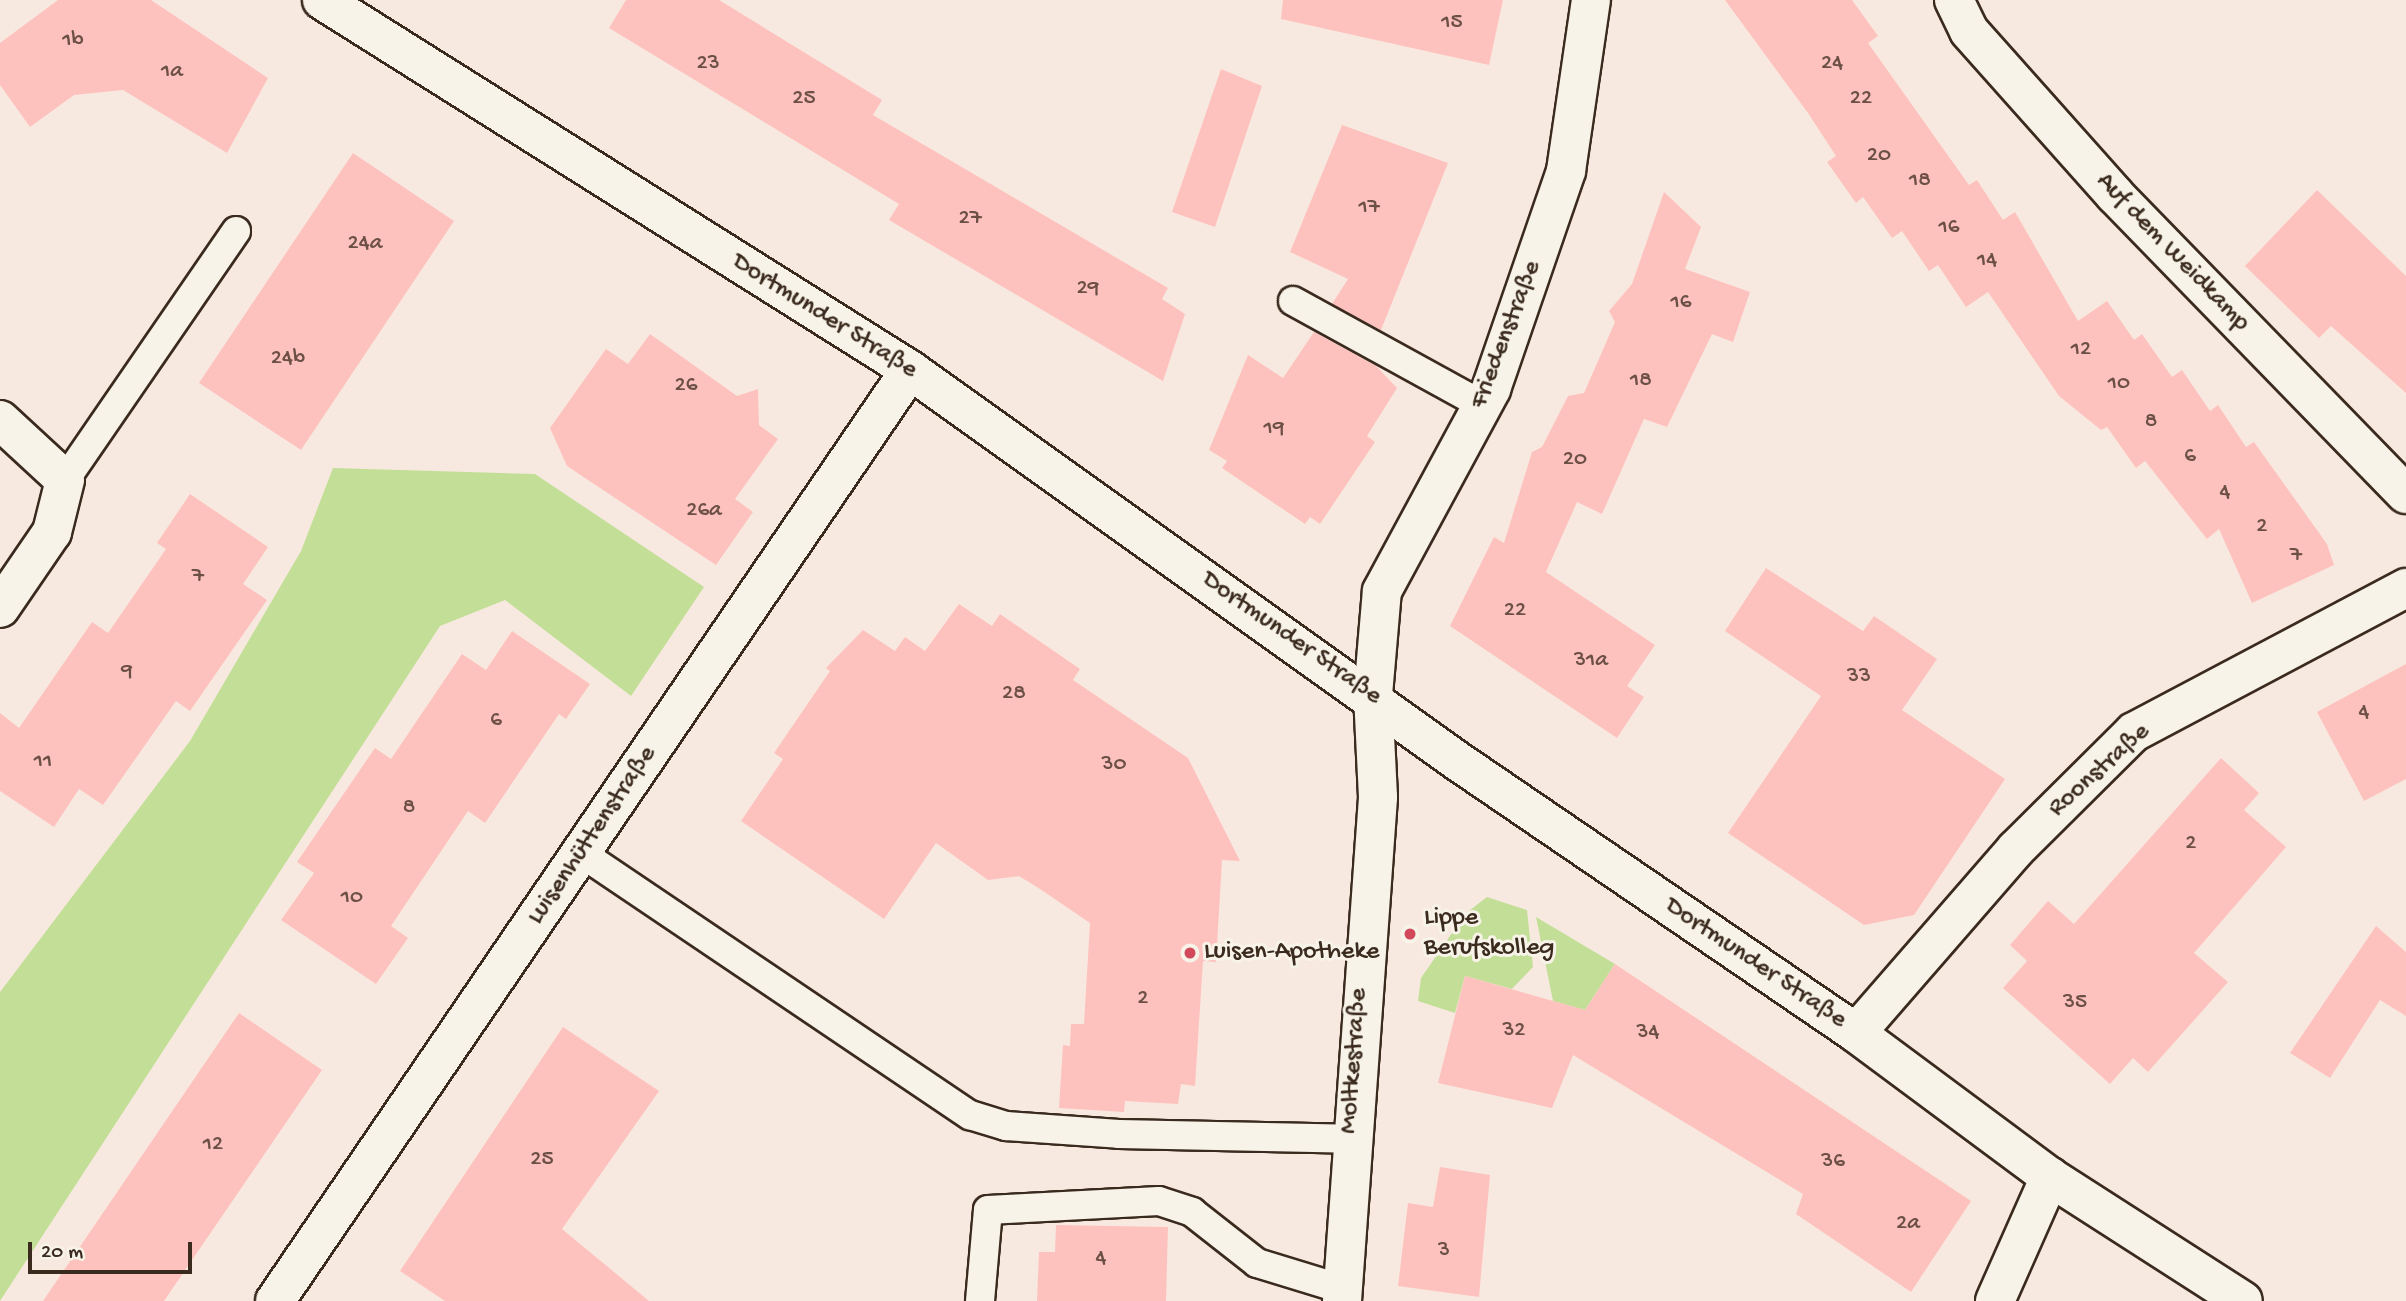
<!DOCTYPE html>
<meta charset="utf-8">
<style>
body{margin:0}
#map{position:relative;width:2406px;height:1301px;overflow:hidden;background:#f8e9e0;font-family:"Gochi Hand",sans-serif}
div>[style]{position:absolute}
.green>*{inset:0;background:#c3df97}
.building>*{inset:0;background:#fec2be}
.roads{filter:drop-shadow(2px 0 #3b2a1e) drop-shadow(-2px 0 #3b2a1e) drop-shadow(0 2px #3b2a1e) drop-shadow(0 -2px #3b2a1e)}
.service>*{height:28px;margin:-14px;padding:0 14px;transform-origin:14px;border-radius:14px;background:#f7f3e8}
.minor>*{height:38px;margin:-19px;padding:0 19px;transform-origin:19px;border-radius:19px;background:#f7f3e8}
.dots>*{width:19px;height:19px;translate:-50% -50%;box-sizing:border-box;border:4px solid #f7f3e8;border-radius:50%}
span{translate:-50% -50%;white-space:nowrap;text-align:center;line-height:1.15;-webkit-text-stroke:6px #f7f3e8;paint-order:stroke}
.number-label{font-size:23px;color:#6c5046}
.number-label span{-webkit-text-stroke-width:0}
.street-label{font-size:26px;color:#3b2a1e}
.poi-label{font-size:26px;color:#3b2a1e}
.left{translate:0 -50%;text-align:left}
.scale{position:absolute;left:28px;top:1242px;width:164px;height:32px;box-sizing:border-box;border:4px solid #3b2a1e;border-top:0;padding-left:9px;font-size:21px;line-height:24px;white-space:nowrap;color:#3b2a1e;-webkit-text-stroke:5px #f7f3e8;paint-order:stroke}
</style>
<div id="map">
<div class="green">
<div style="clip-path:polygon(333px 468px,535px 474px,704px 587px,631px 696px,505px 600px,440px 626px,0 1301px,0 992px,190px 741px,301px 551px)"></div>
<div style="clip-path:polygon(1487px 897px,1527px 910px,1533px 967px,1512px 989px,1465px 976px,1455px 1013px,1418px 1001px,1421px 978px,1465px 914px)"></div>
<div style="clip-path:polygon(1536px 917px,1615px 964px,1585px 1010px,1553px 1001px)"></div>
</div>
<div class="building">
<div style="clip-path:polygon(58px 0,151px 0,268px 78px,227px 153px,123px 90px,74px 95px,30px 127px,0 85px,0 43px)"></div>
<div style="clip-path:polygon(626px 0,719px 0,882px 100px,873px 115px,1168px 288px,1162px 299px,1185px 314px,1163px 381px,889px 220px,899px 204px,609px 28px)"></div>
<div style="clip-path:polygon(1283px 0,1503px 0,1489px 65px,1281px 19px)"></div>
<div style="clip-path:polygon(1725px 0,1852px 0,1878px 36px,1868px 43px,1969px 185px,1977px 180px,2003px 220px,2015px 212px,2078px 321px,2107px 301px,2134px 340px,2142px 334px,2172px 377px,2182px 370px,2210px 411px,2218px 405px,2246px 447px,2254px 442px,2327px 544px,2334px 565px,2252px 603px,2219px 529px,2207px 539px,2145px 461px,2136px 468px,2107px 427px,2101px 430px,2059px 396px,1988px 292px,1966px 307px,1938px 265px,1929px 271px,1902px 231px,1892px 238px,1863px 197px,1856px 203px,1827px 162px,1836px 156px,1808px 113px)"></div>
<div style="clip-path:polygon(1221px 69px,1262px 86px,1215px 227px,1172px 212px)"></div>
<div style="clip-path:polygon(1342px 125px,1448px 163px,1381px 330px,1332px 304px,1348px 279px,1290px 252px)"></div>
<div style="clip-path:polygon(353px 153px,454px 221px,301px 450px,199px 383px)"></div>
<div style="clip-path:polygon(2317px 190px,2406px 276px,2406px 393px,2331px 326px,2319px 338px,2245px 266px)"></div>
<div style="clip-path:polygon(1664px 192px,1701px 227px,1685px 269px,1750px 292px,1733px 342px,1712px 334px,1667px 427px,1644px 419px,1602px 514px,1577px 502px,1546px 572px,1655px 645px,1627px 686px,1644px 697px,1617px 738px,1450px 626px,1494px 537px,1504px 543px,1532px 452px,1542px 447px,1568px 396px,1584px 393px,1615px 322px,1609px 311px,1632px 284px)"></div>
<div style="clip-path:polygon(1314px 332px,1376px 366px,1397px 388px,1367px 436px,1375px 442px,1320px 524px,1310px 517px,1305px 524px,1222px 468px,1227px 461px,1209px 450px,1248px 355px,1283px 378px)"></div>
<div style="clip-path:polygon(650px 334px,737px 396px,758px 389px,759px 425px,778px 439px,735px 499px,753px 512px,716px 565px,567px 466px,550px 428px,606px 349px,628px 364px)"></div>
<div style="clip-path:polygon(190px 494px,268px 547px,243px 584px,267px 600px,190px 711px,176px 701px,103px 805px,79px 789px,54px 827px,0 791px,0 713px,19px 728px,92px 622px,108px 633px,166px 549px,157px 543px)"></div>
<div style="clip-path:polygon(1766px 568px,1863px 631px,1874px 616px,1937px 659px,1902px 710px,2005px 779px,1914px 915px,1864px 925px,1728px 833px,1821px 696px,1725px 631px)"></div>
<div style="clip-path:polygon(959px 604px,992px 626px,1000px 614px,1080px 669px,1073px 680px,1188px 758px,1240px 861px,1222px 860px,1216px 962px,1203px 961px,1195px 1086px,1181px 1084px,1178px 1104px,1125px 1101px,1124px 1112px,1059px 1108px,1063px 1045px,1070px 1046px,1071px 1024px,1084px 1024px,1090px 923px,1040px 889px,1019px 876px,988px 880px,936px 843px,884px 919px,741px 821px,783px 759px,774px 753px,830px 671px,826px 668px,863px 630px,895px 651px,905px 637px,925px 651px)"></div>
<div style="clip-path:polygon(512px 631px,590px 684px,566px 719px,559px 714px,485px 823px,468px 811px,391px 926px,408px 938px,376px 984px,281px 920px,314px 873px,297px 862px,375px 748px,391px 759px,462px 654px,486px 670px)"></div>
<div style="clip-path:polygon(2406px 664px,2406px 779px,2364px 801px,2317px 712px)"></div>
<div style="clip-path:polygon(2221px 758px,2259px 793px,2244px 810px,2286px 847px,2194px 953px,2228px 982px,2148px 1072px,2133px 1058px,2110px 1084px,2003px 988px,2027px 961px,2010px 945px,2048px 901px,2074px 924px)"></div>
<div style="clip-path:polygon(2376px 926px,2406px 952px,2406px 1016px,2380px 1000px,2330px 1078px,2290px 1053px)"></div>
<div style="clip-path:polygon(1615px 964px,1971px 1201px,1911px 1292px,1796px 1214px,1803px 1194px,1573px 1055px,1552px 1108px,1438px 1083px,1465px 976px,1585px 1010px)"></div>
<div style="clip-path:polygon(239px 1013px,322px 1070px,164px 1301px,43px 1301px)"></div>
<div style="clip-path:polygon(563px 1027px,659px 1091px,562px 1229px,649px 1301px,445px 1301px,400px 1271px)"></div>
<div style="clip-path:polygon(1440px 1167px,1490px 1175px,1479px 1297px,1398px 1286px,1408px 1203px,1433px 1207px)"></div>
<div style="clip-path:polygon(1056px 1225px,1168px 1227px,1166px 1301px,1037px 1301px,1039px 1252px,1055px 1252px)"></div>
</div>
<div class="roads">
<div class="service">
<div style="left:1293px;top:301px;width:216px;rotate:28.8deg"></div>
<div style="left:65px;top:480px;width:302px;rotate:-55.5deg"></div>
<div style="left:581px;top:853px;width:469px;rotate:34deg"></div>
<div style="left:970px;top:1115px;width:38px;rotate:17deg"></div>
<div style="left:1006px;top:1126px;width:113px;rotate:4deg"></div>
<div style="left:1119px;top:1134px;width:231px;rotate:1.2deg"></div>
<div style="left:980px;top:1301px;width:91px;rotate:-85deg"></div>
<div style="left:988px;top:1210px;width:171px;rotate:-3deg"></div>
<div style="left:1159px;top:1201px;width:35px;rotate:18deg"></div>
<div style="left:1192px;top:1212px;width:83px;rotate:38.1deg"></div>
<div style="left:1257px;top:1263px;width:89px;rotate:17deg"></div>
</div>
<div class="minor">
<div style="left:322px;top:0;width:695px;rotate:32.18deg"></div>
<div style="left:910px;top:370px;width:671px;rotate:35.54deg"></div>
<div style="left:1456px;top:760px;width:484px;rotate:34.3deg"></div>
<div style="left:1856px;top:1033px;width:242px;rotate:36.6deg"></div>
<div style="left:2050px;top:1177px;width:229px;rotate:32.7deg"></div>
<div style="left:1954px;top:0;width:34px;rotate:64deg"></div>
<div style="left:1969px;top:31px;width:220px;rotate:48.3deg"></div>
<div style="left:2115px;top:195px;width:417px;rotate:45.8deg"></div>
<div style="left:0;top:420px;width:88px;rotate:42.7deg"></div>
<div style="left:65px;top:480px;width:54px;rotate:104deg"></div>
<div style="left:52px;top:532px;width:92px;rotate:124.4deg"></div>
<div style="left:1856px;top:1033px;width:244px;rotate:-49deg"></div>
<div style="left:2016px;top:849px;width:166px;rotate:-44.8deg"></div>
<div style="left:2134px;top:732px;width:308px;rotate:-27.9deg"></div>
<div style="left:275px;top:1301px;width:1127px;rotate:-55.7deg"></div>
<div style="left:1342px;top:1301px;width:505px;rotate:-85.91deg"></div>
<div style="left:1378px;top:797px;width:102px;rotate:-92.8deg"></div>
<div style="left:1373px;top:695px;width:104px;rotate:-85.1deg"></div>
<div style="left:1382px;top:591px;width:230px;rotate:-61.6deg"></div>
<div style="left:1491px;top:389px;width:231px;rotate:-71deg"></div>
<div style="left:1566px;top:171px;width:173px;rotate:-81.7deg"></div>
<div style="left:1995px;top:1301px;width:136px;rotate:-66.1deg"></div>
</div>
</div>
<div class="dots">
<div style="left:1410px;top:934px;background:#d1495b"></div>
<div style="left:1190px;top:953px;background:#d1495b"></div>
</div>
<div class="number-label">
<span style="left:1452px;top:23px">15</span>
<span style="left:73px;top:41px">1b</span>
<span style="left:708px;top:64px">23</span>
<span style="left:1832px;top:64px">24</span>
<span style="left:172px;top:72px">1a</span>
<span style="left:804px;top:99px">25</span>
<span style="left:1861px;top:99px">22</span>
<span style="left:1879px;top:156px">20</span>
<span style="left:1920px;top:181px">18</span>
<span style="left:1369px;top:208px">17</span>
<span style="left:970px;top:219px">27</span>
<span style="left:1949px;top:228px">16</span>
<span style="left:365px;top:244px">24a</span>
<span style="left:1987px;top:261px">14</span>
<span style="left:1088px;top:289px">29</span>
<span style="left:1681px;top:303px">16</span>
<span style="left:2081px;top:350px">12</span>
<span style="left:288px;top:359px">24b</span>
<span style="left:1641px;top:381px">18</span>
<span style="left:2119px;top:384px">10</span>
<span style="left:686px;top:386px">26</span>
<span style="left:2151px;top:422px">8</span>
<span style="left:1274px;top:429px">19</span>
<span style="left:2190px;top:457px">6</span>
<span style="left:1575px;top:460px">20</span>
<span style="left:2225px;top:493px">4</span>
<span style="left:704px;top:511px">26a</span>
<span style="left:2262px;top:527px">2</span>
<span style="left:2296px;top:556px">7</span>
<span style="left:198px;top:577px">7</span>
<span style="left:1515px;top:611px">22</span>
<span style="left:1591px;top:661px">31a</span>
<span style="left:127px;top:672px">9</span>
<span style="left:1859px;top:677px">33</span>
<span style="left:1014px;top:694px">28</span>
<span style="left:2364px;top:713px">4</span>
<span style="left:496px;top:721px">6</span>
<span style="left:43px;top:762px">11</span>
<span style="left:1114px;top:765px">30</span>
<span style="left:409px;top:808px">8</span>
<span style="left:2191px;top:844px">2</span>
<span style="left:352px;top:898px">10</span>
<span style="left:1143px;top:999px">2</span>
<span style="left:2075px;top:1003px">35</span>
<span style="left:1514px;top:1031px">32</span>
<span style="left:1648px;top:1033px">34</span>
<span style="left:213px;top:1145px">12</span>
<span style="left:542px;top:1160px">25</span>
<span style="left:1833px;top:1162px">36</span>
<span style="left:1908px;top:1224px">2a</span>
<span style="left:1444px;top:1251px">3</span>
<span style="left:1101px;top:1259px">4</span>
</div>
<div class="street-label">
<span style="left:2172px;top:253px;rotate:46deg">Auf dem Weidkamp</span>
<span style="left:824px;top:317px;rotate:32deg">Dortmunder Straße</span>
<span style="left:1507px;top:335px;rotate:-69deg">Friedenstraße</span>
<span style="left:1291px;top:639px;rotate:35deg">Dortmunder Straße</span>
<span style="left:2100px;top:771px;rotate:-42deg">Roonstraße</span>
<span style="left:593px;top:836px;rotate:-56deg">Luisenhüttenstraße</span>
<span style="left:1755px;top:964px;rotate:34deg">Dortmunder Straße</span>
<span style="left:1355px;top:1061px;rotate:-86deg">Moltkestraße</span>
</div>
<div class="poi-label">
<span class="left" style="left:1424px;top:934px">Lippe<br>Berufskolleg</span>
<span class="left" style="left:1204px;top:953px">Luisen-Apotheke</span>
</div>
<div class="scale">20 m</div>
</div>
